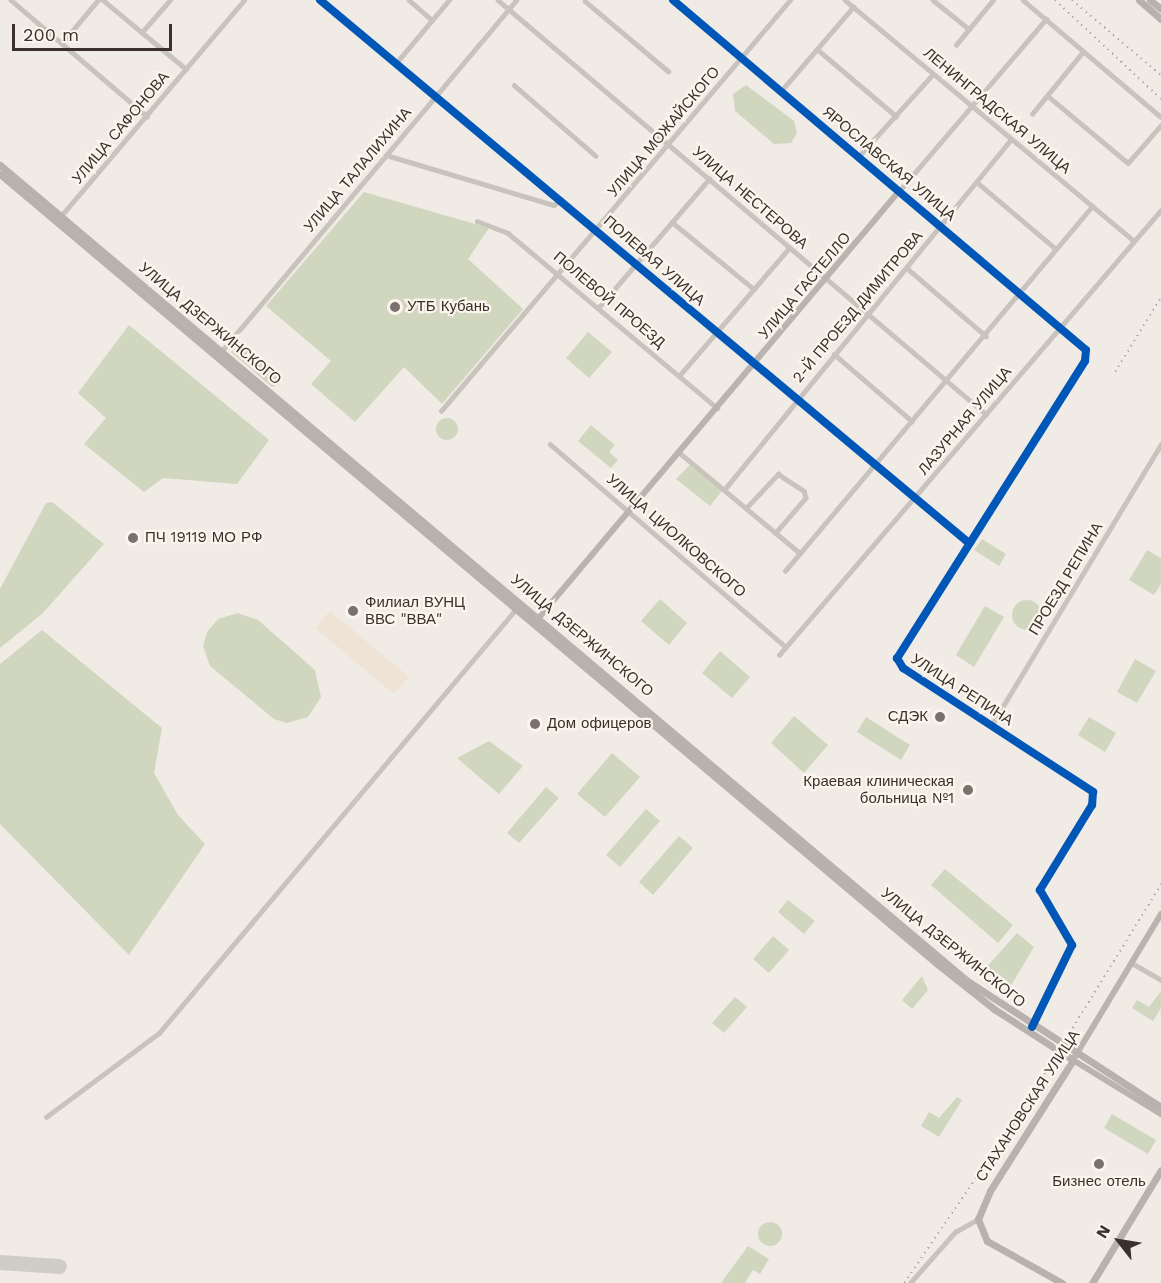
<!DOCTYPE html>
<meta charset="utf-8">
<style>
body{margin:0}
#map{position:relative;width:1161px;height:1283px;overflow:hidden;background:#f0ebe5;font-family:"Work Sans",sans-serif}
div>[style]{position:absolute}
.green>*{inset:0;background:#d1d6bf}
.round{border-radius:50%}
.plaza>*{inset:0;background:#eee3d5}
.taxiway>*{height:15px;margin:-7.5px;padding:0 7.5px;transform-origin:7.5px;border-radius:7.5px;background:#d0ccc6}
.street>*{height:4.5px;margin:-2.25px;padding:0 2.25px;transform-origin:2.25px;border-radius:2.25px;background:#c9c3be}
.secondary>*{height:6px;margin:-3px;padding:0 3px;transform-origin:3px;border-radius:3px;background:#bab3ae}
.primary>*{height:7px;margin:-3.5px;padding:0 3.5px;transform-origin:3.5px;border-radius:3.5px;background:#b8b1ad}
.rail>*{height:1.5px;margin-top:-0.75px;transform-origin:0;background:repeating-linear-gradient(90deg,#b1aca8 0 1.5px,transparent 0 6px)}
.cycleway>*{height:8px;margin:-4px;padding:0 4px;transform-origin:4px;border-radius:4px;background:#0057b8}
.dots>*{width:16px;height:16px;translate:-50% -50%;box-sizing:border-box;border:3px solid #fbf5ee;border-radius:50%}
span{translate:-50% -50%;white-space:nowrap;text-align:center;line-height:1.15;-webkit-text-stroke:4.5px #fbf5ee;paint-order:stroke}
.street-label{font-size:15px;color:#3b302b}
.poi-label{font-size:15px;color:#3b302b}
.left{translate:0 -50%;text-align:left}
.right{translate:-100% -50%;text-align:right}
.north{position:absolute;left:1089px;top:1211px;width:60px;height:60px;-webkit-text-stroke:4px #fbf5ee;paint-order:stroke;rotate:301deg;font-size:16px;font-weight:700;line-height:24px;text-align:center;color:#3b302b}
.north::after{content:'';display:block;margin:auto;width:21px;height:27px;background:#3b302b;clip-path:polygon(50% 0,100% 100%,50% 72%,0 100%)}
.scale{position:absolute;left:12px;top:24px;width:160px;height:27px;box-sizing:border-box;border:3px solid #3b302b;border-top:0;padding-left:8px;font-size:18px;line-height:21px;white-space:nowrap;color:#3b302b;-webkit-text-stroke:4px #fbf5ee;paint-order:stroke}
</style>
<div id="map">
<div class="green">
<div style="clip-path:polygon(746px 85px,794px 121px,797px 133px,791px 143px,774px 144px,735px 111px,733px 94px)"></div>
<div style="clip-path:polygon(364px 192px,489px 228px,468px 259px,523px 309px,442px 404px,404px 367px,355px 422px,311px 384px,331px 361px,266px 306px)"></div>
<div style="clip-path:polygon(129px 325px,269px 440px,237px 484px,163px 478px,144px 492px,84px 444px,106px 418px,78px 393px)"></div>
<div style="clip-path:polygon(588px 332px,612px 352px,589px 378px,566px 358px)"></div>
<div style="clip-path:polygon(236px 342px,280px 378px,280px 384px,272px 387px,231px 352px)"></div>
<div class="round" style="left:436px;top:418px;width:22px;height:22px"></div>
<div style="clip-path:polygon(591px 425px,615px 445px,609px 452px,618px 460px,611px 468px,578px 441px)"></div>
<div style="clip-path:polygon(690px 465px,722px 491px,710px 506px,676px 479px)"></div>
<div style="clip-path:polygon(52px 502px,104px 544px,43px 613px,0 648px,0 589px,46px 503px)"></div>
<div style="clip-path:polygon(982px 539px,1006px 554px,999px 566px,974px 550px)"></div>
<div style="clip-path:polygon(1147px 550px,1161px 558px,1161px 584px,1154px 595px,1129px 580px)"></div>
<div style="clip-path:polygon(660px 599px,687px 623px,669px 645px,641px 621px)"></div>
<div class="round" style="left:1012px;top:600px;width:30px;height:30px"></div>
<div style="clip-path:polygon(985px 606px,1004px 617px,974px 667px,956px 655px)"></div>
<div style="clip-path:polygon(238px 613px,258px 620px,315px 670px,321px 697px,308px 717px,287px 723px,274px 719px,210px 666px,203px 646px,207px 632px,218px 619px)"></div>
<div style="clip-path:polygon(42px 630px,162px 728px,154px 773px,178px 815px,205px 844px,129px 955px,0 824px,0 664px)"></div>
<div style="clip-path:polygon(720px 651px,750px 677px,732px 698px,702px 673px)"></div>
<div style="clip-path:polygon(1135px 659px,1156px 671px,1137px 703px,1117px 692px)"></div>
<div style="clip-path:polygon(794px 716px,828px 745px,804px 773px,771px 743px)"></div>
<div style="clip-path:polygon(866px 717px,910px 745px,901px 760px,857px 732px)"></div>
<div style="clip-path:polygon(1089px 717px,1116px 733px,1105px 752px,1078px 735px)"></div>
<div style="clip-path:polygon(489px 741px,523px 766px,499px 794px,457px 758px)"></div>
<div style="clip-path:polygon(612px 753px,640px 777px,605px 817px,577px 794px)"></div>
<div style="clip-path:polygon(546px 787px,559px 798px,519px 843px,507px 833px)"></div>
<div style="clip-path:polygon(646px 809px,660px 821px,620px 867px,606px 855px)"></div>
<div style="clip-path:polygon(679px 836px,693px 848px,653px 895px,639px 882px)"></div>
<div style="clip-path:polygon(945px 869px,1013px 925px,998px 943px,931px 885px)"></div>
<div style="clip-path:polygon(788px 900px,815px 921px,804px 934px,778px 912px)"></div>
<div style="clip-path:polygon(1017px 933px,1034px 947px,1009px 989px,986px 968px)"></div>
<div style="clip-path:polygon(773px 936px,789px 950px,769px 973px,753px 959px)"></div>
<div style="clip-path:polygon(922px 976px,928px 990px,912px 1009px,902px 1000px)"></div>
<div style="clip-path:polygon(1161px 991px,1161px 1008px,1153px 1021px,1132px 1008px,1137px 1000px,1149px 1007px)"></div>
<div style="clip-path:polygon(735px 997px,747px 1007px,724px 1033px,712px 1023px)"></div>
<div style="clip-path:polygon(957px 1097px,962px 1100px,939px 1137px,921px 1126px,929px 1112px,939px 1118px)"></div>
<div style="clip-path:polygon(1112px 1114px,1156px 1140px,1148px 1154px,1104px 1128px)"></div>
<div class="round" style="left:758px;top:1222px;width:24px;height:24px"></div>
<div style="clip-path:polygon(748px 1246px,769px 1259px,760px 1274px,753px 1270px,745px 1283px,721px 1283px)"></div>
</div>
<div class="plaza">
<div style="clip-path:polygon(330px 611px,409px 677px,394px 694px,315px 628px)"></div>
</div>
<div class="taxiway">
<div style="left:0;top:1262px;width:59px;rotate:3.9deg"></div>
</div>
<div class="street">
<div style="left:11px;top:0;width:179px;rotate:40.5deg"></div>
<div style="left:103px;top:0;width:108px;rotate:39.7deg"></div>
<div style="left:320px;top:0;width:846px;rotate:39.92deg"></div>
<div style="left:409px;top:0;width:30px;rotate:41deg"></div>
<div style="left:498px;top:0;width:640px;rotate:40.31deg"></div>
<div style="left:845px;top:0;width:376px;rotate:39.8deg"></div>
<div style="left:933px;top:0;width:46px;rotate:38.9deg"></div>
<div style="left:1023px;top:0;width:181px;rotate:40.3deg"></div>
<div style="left:585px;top:1px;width:109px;rotate:40.1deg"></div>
<div style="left:143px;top:31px;width:41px;rotate:-48.9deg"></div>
<div style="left:62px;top:43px;width:56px;rotate:-50.1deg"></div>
<div style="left:956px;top:45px;width:58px;rotate:-50.6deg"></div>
<div style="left:817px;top:49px;width:104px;rotate:40.3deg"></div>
<div style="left:397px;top:62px;width:81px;rotate:-50deg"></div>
<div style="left:514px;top:85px;width:108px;rotate:40.9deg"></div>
<div style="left:781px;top:91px;width:111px;rotate:-49.4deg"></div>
<div style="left:1048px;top:96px;width:104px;rotate:39.9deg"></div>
<div style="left:1128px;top:163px;width:50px;rotate:-49deg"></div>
<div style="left:1032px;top:114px;width:79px;rotate:-50.7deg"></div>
<div style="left:386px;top:155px;width:175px;rotate:16.6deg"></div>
<div style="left:554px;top:205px;width:9px;rotate:-41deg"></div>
<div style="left:859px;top:156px;width:110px;rotate:-47.9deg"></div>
<div style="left:978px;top:183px;width:102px;rotate:40.2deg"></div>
<div style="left:900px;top:190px;width:225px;rotate:-49.5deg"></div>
<div style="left:61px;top:216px;width:283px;rotate:-49.7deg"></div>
<div style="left:477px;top:221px;width:33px;rotate:21deg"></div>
<div style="left:508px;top:233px;width:273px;rotate:39.9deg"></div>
<div style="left:672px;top:222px;width:106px;rotate:39.3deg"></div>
<div style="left:908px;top:269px;width:103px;rotate:40.7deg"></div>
<div style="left:599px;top:307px;width:169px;rotate:-49.3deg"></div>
<div style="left:221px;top:352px;width:459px;rotate:-50deg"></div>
<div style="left:834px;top:354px;width:103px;rotate:40.7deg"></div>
<div style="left:679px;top:376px;width:169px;rotate:-49.3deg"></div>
<div style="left:441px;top:411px;width:539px;rotate:-49.66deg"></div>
<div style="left:550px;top:444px;width:311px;rotate:40.7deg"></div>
<div style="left:681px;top:454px;width:155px;rotate:39.8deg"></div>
<div style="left:724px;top:490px;width:453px;rotate:-50.7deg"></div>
<div style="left:746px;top:508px;width:47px;rotate:-46.7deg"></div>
<div style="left:778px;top:474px;width:31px;rotate:33deg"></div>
<div style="left:804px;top:491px;width:7px;rotate:74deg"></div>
<div style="left:806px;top:498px;width:46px;rotate:130.6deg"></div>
<div style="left:785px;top:571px;width:477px;rotate:-49.9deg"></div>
<div style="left:779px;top:655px;width:586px;rotate:-49.36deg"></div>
<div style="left:991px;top:726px;width:329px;rotate:-58.9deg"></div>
<div style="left:1132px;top:963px;width:34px;rotate:30deg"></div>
<div style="left:46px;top:1117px;width:141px;rotate:-36.6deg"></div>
<div style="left:159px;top:1033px;width:554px;rotate:-49.9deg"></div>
<div style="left:910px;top:1283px;width:68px;rotate:-48.6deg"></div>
<div style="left:955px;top:1232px;width:26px;rotate:-29deg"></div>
</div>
<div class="secondary">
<div style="left:673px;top:0;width:541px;rotate:40.28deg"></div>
<div style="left:1086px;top:350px;width:11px;rotate:95deg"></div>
<div style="left:1085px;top:361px;width:352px;rotate:122.3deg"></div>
<div style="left:897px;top:658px;width:12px;rotate:59deg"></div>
<div style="left:903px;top:668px;width:227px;rotate:33.1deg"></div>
<div style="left:1093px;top:792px;width:13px;rotate:94deg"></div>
<div style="left:1092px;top:805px;width:100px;rotate:121.5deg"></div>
<div style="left:1040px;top:890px;width:64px;rotate:59.8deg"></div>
<div style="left:1072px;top:945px;width:91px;rotate:115.4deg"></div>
<div style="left:536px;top:621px;width:564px;rotate:-49.82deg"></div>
<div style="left:1161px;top:914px;width:170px;rotate:121.1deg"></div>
<div style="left:1073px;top:1060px;width:103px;rotate:31.5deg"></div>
</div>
<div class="primary">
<div style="left:1139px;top:0;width:29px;rotate:41deg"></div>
<div style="left:1150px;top:0;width:14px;rotate:39deg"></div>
<div style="left:0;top:165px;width:1264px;rotate:40.15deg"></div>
<div style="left:966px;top:980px;width:233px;rotate:33.1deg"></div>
<div style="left:0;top:174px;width:1224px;rotate:40.13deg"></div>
<div style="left:936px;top:963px;width:74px;rotate:38.4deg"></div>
<div style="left:994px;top:1009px;width:94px;rotate:32.8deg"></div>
<div style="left:1073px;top:1060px;width:155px;rotate:122.4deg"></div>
<div style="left:990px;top:1191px;width:30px;rotate:113deg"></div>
<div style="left:978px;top:1219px;width:24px;rotate:68deg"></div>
<div style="left:987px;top:1241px;width:86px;rotate:29.2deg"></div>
<div style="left:1092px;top:1283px;width:132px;rotate:-58.6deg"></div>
</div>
<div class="rail">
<div style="left:1055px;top:0;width:145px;rotate:43deg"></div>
<div style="left:1072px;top:0;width:116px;rotate:40.1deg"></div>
<div style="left:1115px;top:372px;width:88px;rotate:-58.5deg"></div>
<div style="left:904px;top:1283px;width:204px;rotate:-55.6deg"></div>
<div style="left:1019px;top:1115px;width:271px;rotate:-58.4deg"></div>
</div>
<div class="cycleway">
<div style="left:320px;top:0;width:846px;rotate:39.92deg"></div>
<div style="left:673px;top:0;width:541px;rotate:40.28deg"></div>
<div style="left:1086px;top:350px;width:11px;rotate:95deg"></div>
<div style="left:1085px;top:361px;width:352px;rotate:122.3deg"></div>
<div style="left:897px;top:658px;width:12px;rotate:59deg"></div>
<div style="left:903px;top:668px;width:227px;rotate:33.1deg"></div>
<div style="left:1093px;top:792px;width:13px;rotate:94deg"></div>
<div style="left:1092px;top:805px;width:100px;rotate:121.5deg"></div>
<div style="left:1040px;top:890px;width:64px;rotate:59.8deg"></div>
<div style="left:1072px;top:945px;width:91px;rotate:116deg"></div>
</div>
<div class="dots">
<div style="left:395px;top:307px;background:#7a716c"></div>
<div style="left:133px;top:538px;background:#7a716c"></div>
<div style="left:353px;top:611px;background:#7a716c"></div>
<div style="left:940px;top:717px;background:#7a716c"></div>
<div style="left:535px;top:724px;background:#7a716c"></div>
<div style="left:968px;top:790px;background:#7a716c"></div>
<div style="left:1099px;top:1164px;background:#7a716c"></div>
</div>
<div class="street-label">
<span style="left:997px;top:111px;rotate:40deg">ЛЕНИНГРАДСКАЯ УЛИЦА</span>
<span style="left:121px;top:128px;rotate:-50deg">УЛИЦА САФОНОВА</span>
<span style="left:664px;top:132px;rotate:-50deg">УЛИЦА МОЖАЙСКОГО</span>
<span style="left:889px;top:164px;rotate:40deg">ЯРОСЛАВСКАЯ УЛИЦА</span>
<span style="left:358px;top:170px;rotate:-50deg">УЛИЦА ТАЛАЛИХИНА</span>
<span style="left:750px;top:198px;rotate:41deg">УЛИЦА НЕСТЕРОВА</span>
<span style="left:654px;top:261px;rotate:41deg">ПОЛЕВАЯ УЛИЦА</span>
<span style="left:805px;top:286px;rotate:-50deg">УЛИЦА ГАСТЕЛЛО</span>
<span style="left:609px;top:300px;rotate:40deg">ПОЛЕВОЙ ПРОЕЗД</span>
<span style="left:858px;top:307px;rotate:-50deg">2-Й ПРОЕЗД ДИМИТРОВА</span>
<span style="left:210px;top:324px;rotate:40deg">УЛИЦА ДЗЕРЖИНСКОГО</span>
<span style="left:965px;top:421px;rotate:-50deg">ЛАЗУРНАЯ УЛИЦА</span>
<span style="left:676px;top:536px;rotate:41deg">УЛИЦА ЦИОЛКОВСКОГО</span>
<span style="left:1066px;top:579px;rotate:-59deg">ПРОЕЗД РЕПИНА</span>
<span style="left:582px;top:636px;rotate:40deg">УЛИЦА ДЗЕРЖИНСКОГО</span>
<span style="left:962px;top:690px;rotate:33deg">УЛИЦА РЕПИНА</span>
<span style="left:953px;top:948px;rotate:39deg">УЛИЦА ДЗЕРЖИНСКОГО</span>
<span style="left:1028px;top:1106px;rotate:-57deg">СТАХАНОВСКАЯ УЛИЦА</span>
</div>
<div class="poi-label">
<span class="left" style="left:407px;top:307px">УТБ Кубань</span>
<span class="left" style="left:145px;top:538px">ПЧ 19119 МО РФ</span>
<span class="left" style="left:365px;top:611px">Филиал ВУНЦ<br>ВВС "ВВА"</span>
<span class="right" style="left:928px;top:717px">СДЭК</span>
<span class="left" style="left:547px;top:724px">Дом офицеров</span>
<span class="right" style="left:954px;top:790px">Краевая клиническая<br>больница №1</span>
<span style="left:1099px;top:1182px">Бизнес отель</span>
</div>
<div class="north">N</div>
<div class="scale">200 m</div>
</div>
